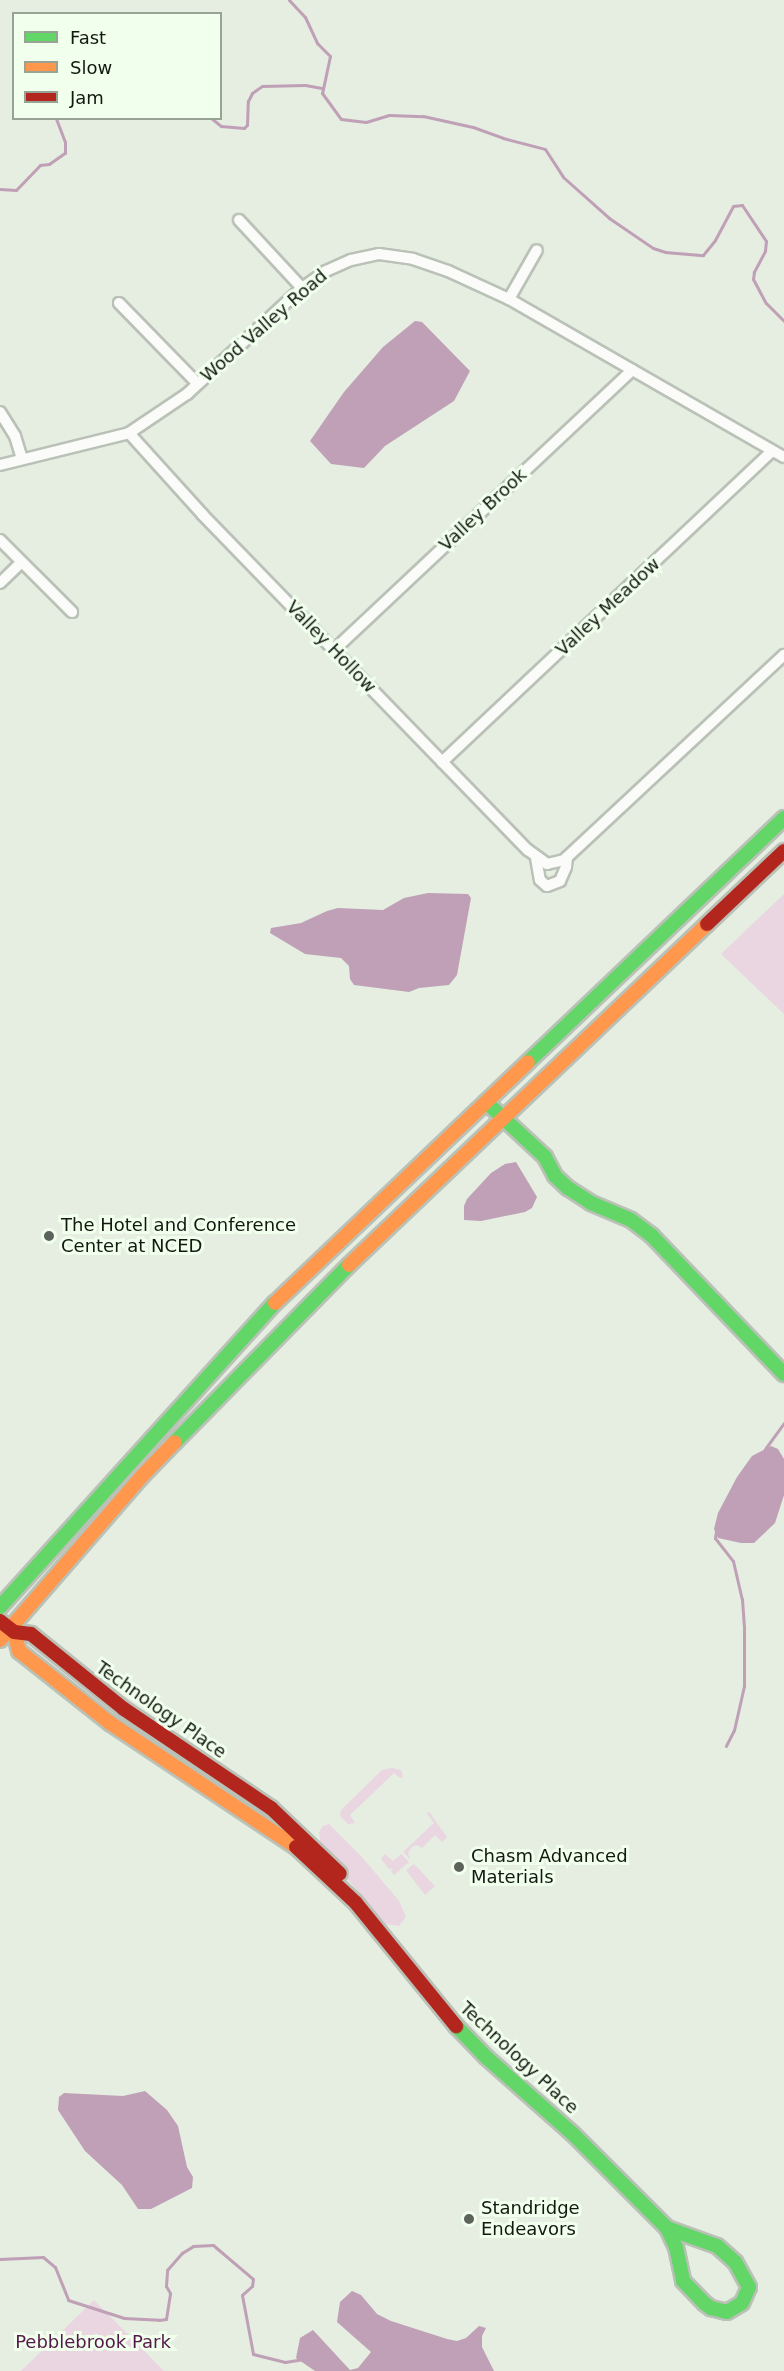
<!DOCTYPE html>
<style>
body{margin:0}
#map{position:relative;width:784px;height:2371px;overflow:hidden;background:#e5eee1;font-family:"DejaVu Sans",sans-serif}
div>[style]{position:absolute}
.green>*{inset:0;background:#e9d6e1}
.water>*{inset:0;background:#bfa0b6}
.stream>*{height:3px;margin:-1.5px;padding:0 1.5px;transform-origin:1.5px;border-radius:1.5px;background:#bfa0b6}
.roads{filter:drop-shadow(2px 0 #bac1b7) drop-shadow(-2px 0 #bac1b7) drop-shadow(0 2px #bac1b7) drop-shadow(0 -2px #bac1b7)}
.street>*{height:10px;margin:-5px;padding:0 5px;transform-origin:5px;border-radius:5px;background:#fbfcfa}
.fast>*{height:14px;margin:-7px;padding:0 7px;transform-origin:7px;border-radius:7px;background:#63d668}
.slow>*{height:14px;margin:-7px;padding:0 7px;transform-origin:7px;border-radius:7px;background:#ff974d}
.jam>*{height:14px;margin:-7px;padding:0 7px;transform-origin:7px;border-radius:7px;background:#b3261e}
.dots>*{width:16px;height:16px;translate:-50% -50%;box-sizing:border-box;border:3px solid #f1ffed;border-radius:50%}
span{translate:-50% -50%;white-space:nowrap;text-align:center;line-height:1.15;-webkit-text-stroke:6px #f1ffed;paint-order:stroke}
.street-label{font-size:18px;color:#131811}
.poi-label{font-size:18px;color:#131811}
.left{translate:0 -50%;text-align:left}
.park-label{font-size:18px;color:#54184a}
.legend{position:absolute;left:12px;top:12px;width:210px;height:108px;box-sizing:border-box;background:#f1ffed;border:2px solid #98a395;margin:0;padding:8px 10px;list-style:none;font-size:18px;color:#131811}
.legend li{display:flex;align-items:center;gap:12px;height:30px}
.legend b{width:30px;border:2px solid #98a395}
</style>
<div id="map">
<div class="green">
<div style="clip-path:polygon(784px 894px,784px 1014px,721px 954px)"></div>
<div style="clip-path:polygon(392px 1768px,401px 1770px,403px 1777px,400px 1778px,394px 1773px,350px 1815px,355px 1823px,348px 1824px,340px 1816px,341px 1810px,382px 1770px)"></div>
<div style="clip-path:polygon(426px 1812px,430px 1813px,447px 1837px,442px 1842px,435px 1835px,422px 1848px,417px 1845px,412px 1847px,408px 1853px,410px 1859px,403px 1852px,434px 1823px)"></div>
<div style="clip-path:polygon(329px 1824px,362px 1857px,399px 1901px,406px 1917px,399px 1926px,385px 1924px,321px 1847px,319px 1832px,323px 1826px)"></div>
<div style="clip-path:polygon(385px 1854px,393px 1861px,401px 1854px,409px 1862px,394px 1875px,391px 1871px,393px 1868px,389px 1869px,381px 1859px)"></div>
<div style="clip-path:polygon(414px 1864px,435px 1886px,425px 1895px,406px 1870px)"></div>
<div style="clip-path:polygon(94px 2300px,164px 2371px,21px 2371px)"></div>
</div>
<div class="water">
<div style="clip-path:polygon(415px 321px,422px 322px,470px 371px,454px 401px,385px 446px,364px 468px,331px 464px,310px 441px,344px 392px,383px 347px)"></div>
<div style="clip-path:polygon(428px 893px,468px 894px,471px 898px,457px 975px,449px 985px,419px 988px,409px 992px,354px 985px,350px 979px,349px 966px,341px 958px,305px 954px,270px 933px,271px 928px,301px 923px,327px 911px,338px 908px,383px 910px,404px 898px)"></div>
<div style="clip-path:polygon(516px 1162px,537px 1197px,532px 1208px,525px 1212px,481px 1221px,464px 1220px,464px 1206px,467px 1199px,491px 1173px,505px 1164px)"></div>
<div style="clip-path:polygon(771px 1446px,778px 1449px,784px 1459px,784px 1495px,775px 1523px,754px 1543px,741px 1543px,718px 1538px,714px 1529px,718px 1513px,737px 1477px,752px 1456px)"></div>
<div style="clip-path:polygon(145px 2091px,167px 2110px,178px 2126px,187px 2167px,193px 2177px,192px 2188px,151px 2209px,138px 2209px,122px 2185px,85px 2151px,58px 2110px,59px 2097px,64px 2093px,123px 2096px)"></div>
<div style="clip-path:polygon(352px 2291px,361px 2295px,377px 2314px,391px 2321px,447px 2339px,457px 2341px,466px 2338px,479px 2326px,486px 2328px,482px 2336px,482px 2347px,494px 2371px,315px 2371px,296px 2358px,300px 2338px,313px 2330px,350px 2370px,358px 2368px,371px 2352px,337px 2322px,340px 2302px)"></div>
</div>
<div class="stream">
<div style="left:289px;top:0;width:23px;rotate:47deg"></div>
<div style="left:305px;top:17px;width:29px;rotate:65deg"></div>
<div style="left:317px;top:43px;width:18px;rotate:45deg"></div>
<div style="left:330px;top:56px;width:38px;rotate:102deg"></div>
<div style="left:322px;top:93px;width:32px;rotate:54deg"></div>
<div style="left:341px;top:119px;width:25px;rotate:7deg"></div>
<div style="left:366px;top:122px;width:24px;rotate:-17deg"></div>
<div style="left:389px;top:115px;width:34px;rotate:2deg"></div>
<div style="left:423px;top:116px;width:51px;rotate:12.4deg"></div>
<div style="left:473px;top:127px;width:32px;rotate:20deg"></div>
<div style="left:503px;top:138px;width:43px;rotate:14.7deg"></div>
<div style="left:545px;top:149px;width:33px;rotate:57deg"></div>
<div style="left:563px;top:177px;width:62px;rotate:41.7deg"></div>
<div style="left:609px;top:218px;width:53px;rotate:34.3deg"></div>
<div style="left:653px;top:248px;width:13px;rotate:18deg"></div>
<div style="left:665px;top:252px;width:38px;rotate:5deg"></div>
<div style="left:703px;top:255px;width:19px;rotate:-51deg"></div>
<div style="left:715px;top:240px;width:38px;rotate:-62deg"></div>
<div style="left:733px;top:206px;width:9px;rotate:-6deg"></div>
<div style="left:742px;top:205px;width:43px;rotate:56.3deg"></div>
<div style="left:766px;top:241px;width:10px;rotate:96deg"></div>
<div style="left:765px;top:251px;width:24px;rotate:118deg"></div>
<div style="left:754px;top:272px;width:7px;rotate:98deg"></div>
<div style="left:753px;top:279px;width:27px;rotate:62deg"></div>
<div style="left:766px;top:303px;width:25px;rotate:45deg"></div>
<div style="left:211px;top:118px;width:13px;rotate:39deg"></div>
<div style="left:221px;top:126px;width:23px;rotate:5deg"></div>
<div style="left:244px;top:128px;width:4px;rotate:-45deg"></div>
<div style="left:247px;top:125px;width:24px;rotate:-88deg"></div>
<div style="left:248px;top:101px;width:9px;rotate:-63deg"></div>
<div style="left:252px;top:93px;width:12px;rotate:-35deg"></div>
<div style="left:262px;top:86px;width:43px;rotate:-1.3deg"></div>
<div style="left:305px;top:85px;width:17px;rotate:10deg"></div>
<div style="left:0;top:189px;width:16px;rotate:4deg"></div>
<div style="left:16px;top:190px;width:35px;rotate:-46deg"></div>
<div style="left:40px;top:165px;width:9px;rotate:-6deg"></div>
<div style="left:49px;top:164px;width:19px;rotate:-35deg"></div>
<div style="left:65px;top:153px;width:11px;rotate:-90deg"></div>
<div style="left:65px;top:142px;width:26px;rotate:-111deg"></div>
<div style="left:765px;top:1449px;width:32px;rotate:-54deg"></div>
<div style="left:716px;top:1531px;width:7px;rotate:98deg"></div>
<div style="left:715px;top:1538px;width:29px;rotate:52deg"></div>
<div style="left:733px;top:1561px;width:39px;rotate:77deg"></div>
<div style="left:742px;top:1599px;width:27px;rotate:86deg"></div>
<div style="left:744px;top:1626px;width:60px;rotate:90deg"></div>
<div style="left:744px;top:1686px;width:45px;rotate:102.8deg"></div>
<div style="left:734px;top:1730px;width:18px;rotate:117deg"></div>
<div style="left:0;top:2259px;width:43px;rotate:-2.7deg"></div>
<div style="left:43px;top:2257px;width:16px;rotate:40deg"></div>
<div style="left:55px;top:2267px;width:35px;rotate:68deg"></div>
<div style="left:68px;top:2300px;width:59px;rotate:17.8deg"></div>
<div style="left:124px;top:2318px;width:35px;rotate:3deg"></div>
<div style="left:159px;top:2320px;width:7px;rotate:-8deg"></div>
<div style="left:166px;top:2319px;width:26px;rotate:-81deg"></div>
<div style="left:170px;top:2293px;width:8px;rotate:-120deg"></div>
<div style="left:166px;top:2286px;width:16px;rotate:-86deg"></div>
<div style="left:167px;top:2270px;width:23px;rotate:-49deg"></div>
<div style="left:182px;top:2253px;width:13px;rotate:-32deg"></div>
<div style="left:193px;top:2246px;width:20px;rotate:-3deg"></div>
<div style="left:213px;top:2245px;width:52px;rotate:40.4deg"></div>
<div style="left:253px;top:2279px;width:7px;rotate:98deg"></div>
<div style="left:252px;top:2286px;width:13px;rotate:138deg"></div>
<div style="left:242px;top:2295px;width:60px;rotate:79.4deg"></div>
<div style="left:253px;top:2354px;width:33px;rotate:14deg"></div>
<div style="left:285px;top:2362px;width:19px;rotate:-9deg"></div>
</div>
<div class="roads">
<div class="street">
<div style="left:239px;top:220px;width:93px;rotate:47.2deg"></div>
<div style="left:509px;top:299px;width:56px;rotate:-60.3deg"></div>
<div style="left:119px;top:303px;width:112px;rotate:45.7deg"></div>
<div style="left:0;top:412px;width:28px;rotate:58deg"></div>
<div style="left:15px;top:436px;width:24px;rotate:73deg"></div>
<div style="left:129px;top:433px;width:110px;rotate:47.9deg"></div>
<div style="left:203px;top:515px;width:467px;rotate:45.9deg"></div>
<div style="left:528px;top:850px;width:24px;rotate:36deg"></div>
<div style="left:547px;top:864px;width:17px;rotate:-13deg"></div>
<div style="left:564px;top:860px;width:301px;rotate:-43deg"></div>
<div style="left:0;top:465px;width:133px;rotate:-13.9deg"></div>
<div style="left:129px;top:433px;width:70px;rotate:-33.9deg"></div>
<div style="left:187px;top:394px;width:156px;rotate:-42.7deg"></div>
<div style="left:302px;top:288px;width:29px;rotate:-35deg"></div>
<div style="left:326px;top:271px;width:27px;rotate:-24deg"></div>
<div style="left:351px;top:260px;width:29px;rotate:-12deg"></div>
<div style="left:379px;top:254px;width:34px;rotate:8deg"></div>
<div style="left:413px;top:259px;width:37px;rotate:19deg"></div>
<div style="left:448px;top:271px;width:67px;rotate:24.7deg"></div>
<div style="left:509px;top:299px;width:317px;rotate:29.9deg"></div>
<div style="left:0;top:540px;width:102px;rotate:45deg"></div>
<div style="left:0;top:583px;width:30px;rotate:-44deg"></div>
<div style="left:334px;top:650px;width:409px;rotate:-43.2deg"></div>
<div style="left:442px;top:762px;width:453px;rotate:-43.3deg"></div>
<div style="left:536px;top:858px;width:22px;rotate:80deg"></div>
<div style="left:540px;top:880px;width:9px;rotate:41deg"></div>
<div style="left:547px;top:886px;width:14px;rotate:-21deg"></div>
<div style="left:560px;top:881px;width:15px;rotate:-67deg"></div>
<div style="left:566px;top:867px;width:10px;rotate:-84deg"></div>
</div>
<div class="fast">
<div style="left:528px;top:1062px;width:354px;rotate:-43.6deg"></div>
<div style="left:486px;top:1102px;width:81px;rotate:43deg"></div>
<div style="left:545px;top:1157px;width:21px;rotate:62deg"></div>
<div style="left:555px;top:1176px;width:18px;rotate:43deg"></div>
<div style="left:568px;top:1188px;width:27px;rotate:33deg"></div>
<div style="left:591px;top:1203px;width:43px;rotate:23deg"></div>
<div style="left:631px;top:1220px;width:26px;rotate:37deg"></div>
<div style="left:652px;top:1236px;width:191px;rotate:46.3deg"></div>
<div style="left:175px;top:1442px;width:248px;rotate:-45.5deg"></div>
<div style="left:0;top:1607px;width:410px;rotate:-47.9deg"></div>
<div style="left:456px;top:2026px;width:43px;rotate:45.9deg"></div>
<div style="left:486px;top:2057px;width:115px;rotate:41.5deg"></div>
<div style="left:572px;top:2133px;width:134px;rotate:45deg"></div>
<div style="left:667px;top:2228px;width:21px;rotate:65deg"></div>
<div style="left:676px;top:2247px;width:35px;rotate:78deg"></div>
<div style="left:683px;top:2281px;width:30px;rotate:46deg"></div>
<div style="left:704px;top:2303px;width:9px;rotate:36deg"></div>
<div style="left:711px;top:2308px;width:16px;rotate:14deg"></div>
<div style="left:727px;top:2312px;width:17px;rotate:-31deg"></div>
<div style="left:742px;top:2303px;width:17px;rotate:-66deg"></div>
<div style="left:749px;top:2287px;width:29px;rotate:-119deg"></div>
<div style="left:735px;top:2262px;width:24px;rotate:-138deg"></div>
<div style="left:717px;top:2246px;width:53px;rotate:-160.2deg"></div>
</div>
<div class="slow">
<div style="left:349px;top:1265px;width:494px;rotate:-43.6deg"></div>
<div style="left:275px;top:1303px;width:349px;rotate:-43.6deg"></div>
<div style="left:14px;top:1632px;width:20px;rotate:75deg"></div>
<div style="left:19px;top:1651px;width:116px;rotate:38.4deg"></div>
<div style="left:110px;top:1723px;width:224px;rotate:33.7deg"></div>
<div style="left:0;top:1640px;width:217px;rotate:-49.1deg"></div>
<div style="left:142px;top:1476px;width:47px;rotate:-45.9deg"></div>
</div>
<div class="jam">
<div style="left:707px;top:924px;width:106px;rotate:-43.5deg"></div>
<div style="left:0;top:1621px;width:18px;rotate:38deg"></div>
<div style="left:14px;top:1632px;width:17px;rotate:7deg"></div>
<div style="left:31px;top:1634px;width:119px;rotate:38.9deg"></div>
<div style="left:124px;top:1709px;width:177px;rotate:34deg"></div>
<div style="left:271px;top:1808px;width:95px;rotate:43.7deg"></div>
<div style="left:296px;top:1847px;width:82px;rotate:43deg"></div>
<div style="left:356px;top:1903px;width:159px;rotate:50.9deg"></div>
</div>
</div>
<div class="dots">
<div style="left:49px;top:1236px;background:#5c635a"></div>
<div style="left:459px;top:1867px;background:#5c635a"></div>
<div style="left:469px;top:2219px;background:#5c635a"></div>
</div>
<div class="street-label">
<span style="left:264px;top:326px;rotate:-41deg">Wood Valley Road</span>
<span style="left:483px;top:510px;rotate:-43deg">Valley Brook</span>
<span style="left:608px;top:607px;rotate:-43deg">Valley Meadow</span>
<span style="left:331px;top:647px;rotate:46deg">Valley Hollow</span>
<span style="left:161px;top:1710px;rotate:35deg">Technology Place</span>
<span style="left:519px;top:2058px;rotate:43deg">Technology Place</span>
</div>
<div class="poi-label">
<span class="left" style="left:61px;top:1236px">The Hotel and Conference<br>Center at NCED</span>
<span class="left" style="left:471px;top:1867px">Chasm Advanced<br>Materials</span>
<span class="left" style="left:481px;top:2219px">Standridge<br>Endeavors</span>
</div>
<div class="park-label">
<span style="left:93px;top:2342px">Pebblebrook Park</span>
</div>
<ul class="legend">
<li><b style="height:8px;background:#63d668"></b>Fast</li>
<li><b style="height:8px;background:#ff974d"></b>Slow</li>
<li><b style="height:8px;background:#b3261e"></b>Jam</li>
</ul>
</div>
